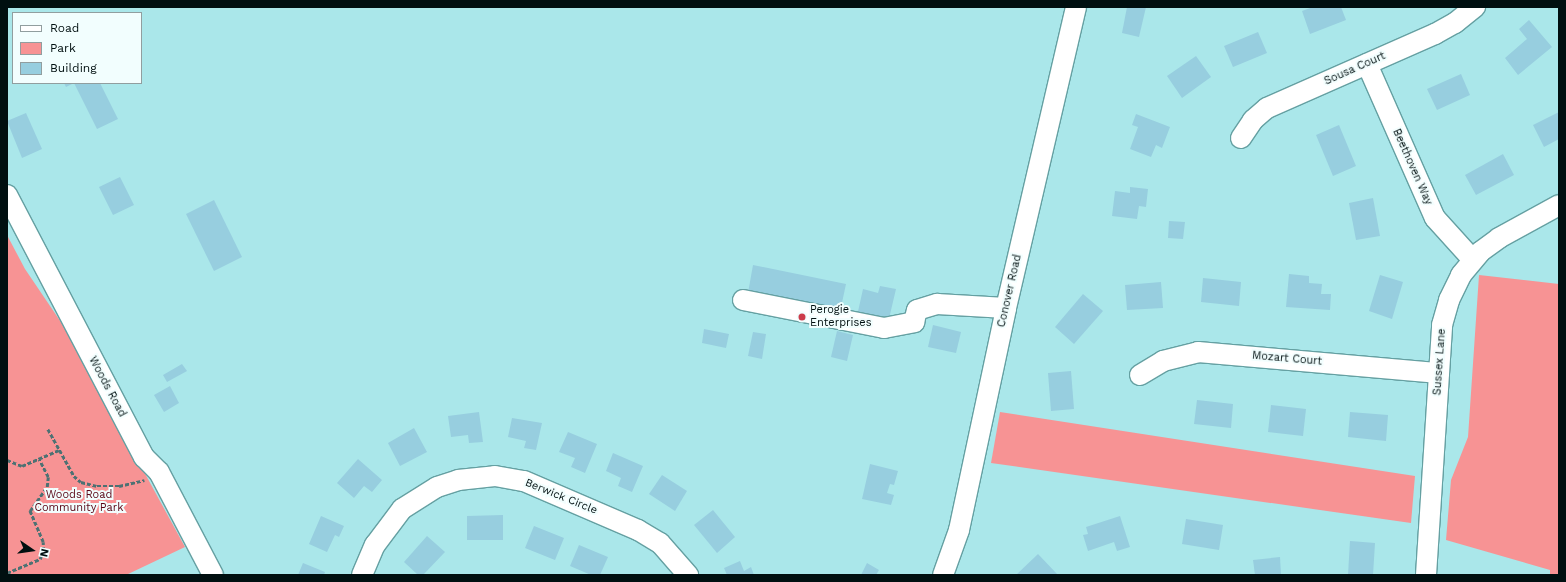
<!DOCTYPE html>
<style>
body{margin:0}
#map{position:relative;width:1566px;height:582px;overflow:hidden;background:#aae7ea;font-family:"Work Sans",sans-serif}
div>[style]{position:absolute}
.green>*{inset:0;background:#f79394}
.building>*{inset:0;background:#97cedf}
.path>*{height:2.5px;margin-top:-1.25px;transform-origin:0;background:repeating-linear-gradient(90deg,#4d7173 0 4px,transparent 0 6px)}
.roads{filter:drop-shadow(1px 0 #65a0a2) drop-shadow(-1px 0 #65a0a2) drop-shadow(0 1px #65a0a2) drop-shadow(0 -1px #65a0a2)}
.minor>*{height:20px;margin:-10px;padding:0 10px;transform-origin:10px;border-radius:10px;background:#fff}
.dots>*{width:11px;height:11px;translate:-50% -50%;box-sizing:border-box;border:2px solid #f2fefe;border-radius:50%}
span{translate:-50% -50%;white-space:nowrap;text-align:center;line-height:1.15;-webkit-text-stroke:4px #f2fefe;paint-order:stroke}
.street-label{font-size:11px;color:#000f10}
.poi-label{font-size:11px;color:#000f10}
.left{translate:0 -50%;text-align:left}
.park-label{font-size:11px;color:#5a0515}
.frame{position:absolute;inset:0;border:8px solid #000f10;pointer-events:none}
.legend{position:absolute;left:12px;top:12px;width:130px;height:72px;box-sizing:border-box;background:#f2fefe;border:1px solid #919e9f;margin:0;padding:5px 7px;list-style:none;font-size:12px;color:#000f10}
.legend li{display:flex;align-items:center;gap:8px;height:20px}
.legend b{width:20px;border:1px solid #919e9f}
.north{position:absolute;left:12px;top:530px;width:40px;height:40px;-webkit-text-stroke:3px #f2fefe;paint-order:stroke;rotate:103deg;font-size:11px;font-weight:700;line-height:16px;text-align:center;color:#000f10}
.north::after{content:'';display:block;margin:auto;width:14px;height:18px;background:#000f10;clip-path:polygon(50% 0,100% 100%,50% 72%,0 100%)}
</style>
<div id="map">
<div class="green">
<div style="clip-path:polygon(7px 235px,25px 269px,69px 334px,185px 547px,126px 575px,7px 575px)"></div>
<div style="clip-path:polygon(1479px 275px,1559px 284px,1559px 575px,1550px 575px,1550px 570px,1446px 540px,1451px 480px,1468px 437px)"></div>
<div style="clip-path:polygon(1000px 412px,1415px 476px,1411px 523px,991px 463px)"></div>
</div>
<div class="building">
<div style="clip-path:polygon(1127px 7px,1146px 7px,1139px 37px,1122px 33px)"></div>
<div style="clip-path:polygon(1313px 7px,1341px 7px,1346px 20px,1310px 34px,1302px 11px)"></div>
<div style="clip-path:polygon(1529px 20px,1552px 47px,1518px 75px,1505px 58px,1527px 39px,1519px 29px)"></div>
<div style="clip-path:polygon(1258px 32px,1267px 53px,1233px 67px,1224px 46px)"></div>
<div style="clip-path:polygon(1196px 56px,1211px 77px,1182px 98px,1167px 76px)"></div>
<div style="clip-path:polygon(1461px 74px,1470px 95px,1437px 110px,1427px 89px)"></div>
<div style="clip-path:polygon(64px 83px,100px 83px,118px 119px,97px 129px,74px 83px,66px 87px)"></div>
<div style="clip-path:polygon(1559px 112px,1559px 139px,1544px 147px,1533px 125px)"></div>
<div style="clip-path:polygon(26px 113px,42px 149px,22px 158px,7px 121px)"></div>
<div style="clip-path:polygon(1136px 114px,1170px 127px,1162px 148px,1156px 145px,1151px 157px,1130px 149px,1138px 127px,1132px 125px)"></div>
<div style="clip-path:polygon(1339px 125px,1356px 166px,1333px 176px,1316px 135px)"></div>
<div style="clip-path:polygon(1503px 154px,1514px 175px,1476px 195px,1465px 175px)"></div>
<div style="clip-path:polygon(120px 177px,134px 205px,113px 215px,99px 187px)"></div>
<div style="clip-path:polygon(1130px 187px,1148px 189px,1146px 207px,1139px 206px,1137px 219px,1112px 216px,1115px 191px,1130px 193px)"></div>
<div style="clip-path:polygon(1373px 198px,1380px 236px,1356px 240px,1349px 203px)"></div>
<div style="clip-path:polygon(214px 200px,242px 257px,214px 271px,186px 214px)"></div>
<div style="clip-path:polygon(1169px 221px,1185px 222px,1183px 239px,1168px 238px)"></div>
<div style="clip-path:polygon(753px 265px,846px 284px,840px 312px,748px 293px)"></div>
<div style="clip-path:polygon(1289px 274px,1309px 276px,1309px 283px,1322px 284px,1321px 294px,1331px 294px,1330px 310px,1286px 307px)"></div>
<div style="clip-path:polygon(1380px 275px,1403px 282px,1392px 319px,1369px 311px)"></div>
<div style="clip-path:polygon(1203px 278px,1241px 282px,1239px 306px,1201px 302px)"></div>
<div style="clip-path:polygon(1161px 282px,1163px 308px,1127px 310px,1125px 285px)"></div>
<div style="clip-path:polygon(880px 286px,896px 289px,888px 323px,857px 316px,863px 289px,878px 293px)"></div>
<div style="clip-path:polygon(1083px 294px,1103px 311px,1074px 344px,1055px 327px)"></div>
<div style="clip-path:polygon(933px 325px,961px 332px,956px 353px,928px 347px)"></div>
<div style="clip-path:polygon(704px 329px,729px 334px,726px 348px,702px 343px)"></div>
<div style="clip-path:polygon(837px 331px,853px 335px,847px 361px,831px 357px)"></div>
<div style="clip-path:polygon(753px 332px,766px 334px,762px 359px,748px 356px)"></div>
<div style="clip-path:polygon(182px 364px,187px 371px,167px 382px,163px 375px)"></div>
<div style="clip-path:polygon(1071px 371px,1074px 409px,1051px 411px,1048px 373px)"></div>
<div style="clip-path:polygon(170px 386px,179px 403px,164px 412px,154px 395px)"></div>
<div style="clip-path:polygon(1197px 400px,1233px 404px,1231px 428px,1194px 424px)"></div>
<div style="clip-path:polygon(1271px 405px,1306px 409px,1303px 436px,1268px 432px)"></div>
<div style="clip-path:polygon(479px 412px,483px 442px,469px 443px,468px 435px,451px 437px,448px 416px)"></div>
<div style="clip-path:polygon(1350px 412px,1388px 415px,1386px 441px,1348px 437px)"></div>
<div style="clip-path:polygon(512px 418px,542px 423px,536px 450px,524px 448px,526px 441px,508px 437px)"></div>
<div style="clip-path:polygon(414px 428px,427px 452px,400px 466px,388px 443px)"></div>
<div style="clip-path:polygon(568px 432px,597px 444px,585px 473px,571px 467px,575px 458px,559px 452px)"></div>
<div style="clip-path:polygon(613px 453px,643px 466px,632px 492px,618px 486px,621px 478px,606px 471px)"></div>
<div style="clip-path:polygon(358px 459px,382px 480px,372px 492px,364px 486px,354px 498px,337px 483px)"></div>
<div style="clip-path:polygon(870px 464px,898px 471px,894px 485px,890px 484px,887px 493px,894px 495px,891px 505px,862px 499px)"></div>
<div style="clip-path:polygon(662px 475px,687px 491px,675px 511px,649px 494px)"></div>
<div style="clip-path:polygon(713px 510px,735px 537px,717px 553px,694px 525px)"></div>
<div style="clip-path:polygon(503px 515px,503px 540px,467px 540px,467px 516px)"></div>
<div style="clip-path:polygon(321px 516px,344px 526px,339px 537px,335px 535px,327px 552px,309px 544px)"></div>
<div style="clip-path:polygon(1120px 516px,1130px 547px,1117px 551px,1114px 542px,1088px 551px,1083px 535px,1088px 534px,1086px 527px)"></div>
<div style="clip-path:polygon(1186px 519px,1223px 525px,1219px 550px,1182px 544px)"></div>
<div style="clip-path:polygon(534px 526px,564px 538px,555px 560px,525px 548px)"></div>
<div style="clip-path:polygon(427px 536px,445px 552px,423px 575px,418px 575px,404px 562px)"></div>
<div style="clip-path:polygon(1350px 541px,1375px 543px,1373px 575px,1348px 575px)"></div>
<div style="clip-path:polygon(579px 545px,608px 557px,600px 575px,591px 575px,570px 566px)"></div>
<div style="clip-path:polygon(1038px 554px,1058px 575px,1016px 575px)"></div>
<div style="clip-path:polygon(1280px 557px,1281px 575px,1255px 575px,1253px 560px)"></div>
<div style="clip-path:polygon(740px 561px,744px 571px,751px 567px,754px 575px,727px 575px,724px 568px)"></div>
<div style="clip-path:polygon(303px 563px,325px 572px,324px 575px,298px 575px)"></div>
<div style="clip-path:polygon(867px 563px,879px 570px,876px 575px,861px 575px)"></div>
</div>
<div class="path">
<div style="left:48px;top:429px;width:54px;rotate:61deg"></div>
<div style="left:74px;top:476px;width:9px;rotate:41deg"></div>
<div style="left:81px;top:482px;width:16px;rotate:14deg"></div>
<div style="left:97px;top:486px;width:22px"></div>
<div style="left:119px;top:486px;width:26px;rotate:-13deg"></div>
<div style="left:7px;top:460px;width:16px;rotate:22deg"></div>
<div style="left:22px;top:466px;width:40px;rotate:-23.4deg"></div>
<div style="left:7px;top:573px;width:36px;rotate:-23deg"></div>
<div style="left:40px;top:559px;width:9px;rotate:-69deg"></div>
<div style="left:43px;top:551px;width:9px;rotate:-90deg"></div>
<div style="left:43px;top:542px;width:34px;rotate:-113deg"></div>
<div style="left:30px;top:511px;width:29px;rotate:-55deg"></div>
<div style="left:47px;top:487px;width:10px;rotate:-84deg"></div>
<div style="left:48px;top:477px;width:20px;rotate:-117deg"></div>
</div>
<div class="roads">
<div class="minor">
<div style="left:1367px;top:64px;width:168px;rotate:66.2deg"></div>
<div style="left:1435px;top:218px;width:55px;rotate:47.9deg"></div>
<div style="left:1241px;top:138px;width:22px;rotate:-56deg"></div>
<div style="left:1253px;top:120px;width:18px;rotate:-41deg"></div>
<div style="left:1267px;top:108px;width:184px;rotate:-23.8deg"></div>
<div style="left:1435px;top:34px;width:23px;rotate:-29deg"></div>
<div style="left:1455px;top:23px;width:26px;rotate:-39deg"></div>
<div style="left:7px;top:195px;width:296px;rotate:62.4deg"></div>
<div style="left:144px;top:457px;width:21px;rotate:45deg"></div>
<div style="left:159px;top:472px;width:116px;rotate:62.3deg"></div>
<div style="left:743px;top:300px;width:144px;rotate:11.2deg"></div>
<div style="left:884px;top:328px;width:31px;rotate:-11deg"></div>
<div style="left:914px;top:322px;width:12px;rotate:-76deg"></div>
<div style="left:917px;top:310px;width:21px;rotate:-17deg"></div>
<div style="left:937px;top:304px;width:69px;rotate:3.3deg"></div>
<div style="left:1140px;top:375px;width:27px;rotate:-31deg"></div>
<div style="left:1163px;top:361px;width:36px;rotate:-14deg"></div>
<div style="left:1198px;top:352px;width:242px;rotate:5deg"></div>
<div style="left:362px;top:575px;width:33px;rotate:-67deg"></div>
<div style="left:375px;top:545px;width:45px;rotate:-53.1deg"></div>
<div style="left:402px;top:509px;width:41px;rotate:-32.2deg"></div>
<div style="left:437px;top:487px;width:22px;rotate:-18deg"></div>
<div style="left:458px;top:480px;width:37px;rotate:-6deg"></div>
<div style="left:495px;top:476px;width:29px;rotate:10deg"></div>
<div style="left:524px;top:481px;width:124px;rotate:23.3deg"></div>
<div style="left:638px;top:530px;width:26px;rotate:31deg"></div>
<div style="left:660px;top:543px;width:43px;rotate:48.8deg"></div>
<div style="left:943px;top:575px;width:48px;rotate:-70.4deg"></div>
<div style="left:959px;top:530px;width:227px;rotate:-78deg"></div>
<div style="left:1006px;top:308px;width:309px;rotate:-76.9deg"></div>
<div style="left:1426px;top:575px;width:251px;rotate:-86.3deg"></div>
<div style="left:1442px;top:325px;width:26px;rotate:-74deg"></div>
<div style="left:1449px;top:300px;width:28px;rotate:-64deg"></div>
<div style="left:1461px;top:275px;width:30px;rotate:-50deg"></div>
<div style="left:1480px;top:252px;width:24px;rotate:-36deg"></div>
<div style="left:1499px;top:238px;width:68px;rotate:-28.8deg"></div>
</div>
</div>
<div class="dots">
<div style="left:802px;top:317px;background:#cc3c4b"></div>
</div>
<div class="street-label">
<span style="left:1355px;top:69px;rotate:-24deg">Sousa Court</span>
<span style="left:1412px;top:167px;rotate:66deg">Beethoven Way</span>
<span style="left:1010px;top:291px;rotate:-77deg">Conover Road</span>
<span style="left:1287px;top:359px;rotate:5deg">Mozart Court</span>
<span style="left:1440px;top:362px;rotate:-86deg">Sussex Lane</span>
<span style="left:107px;top:387px;rotate:62deg">Woods Road</span>
<span style="left:561px;top:497px;rotate:22deg">Berwick Circle</span>
</div>
<div class="poi-label">
<span class="left" style="left:810px;top:317px">Perogie<br>Enterprises</span>
</div>
<div class="park-label">
<span style="left:79px;top:502px">Woods Road<br>Community Park</span>
</div>
<div class="frame"></div>
<ul class="legend">
<li><b style="height:5px;background:#fff"></b>Road</li>
<li><b style="height:11px;background:#f79394"></b>Park</li>
<li><b style="height:11px;background:#97cedf"></b>Building</li>
</ul>
<div class="north">N</div>
</div>
